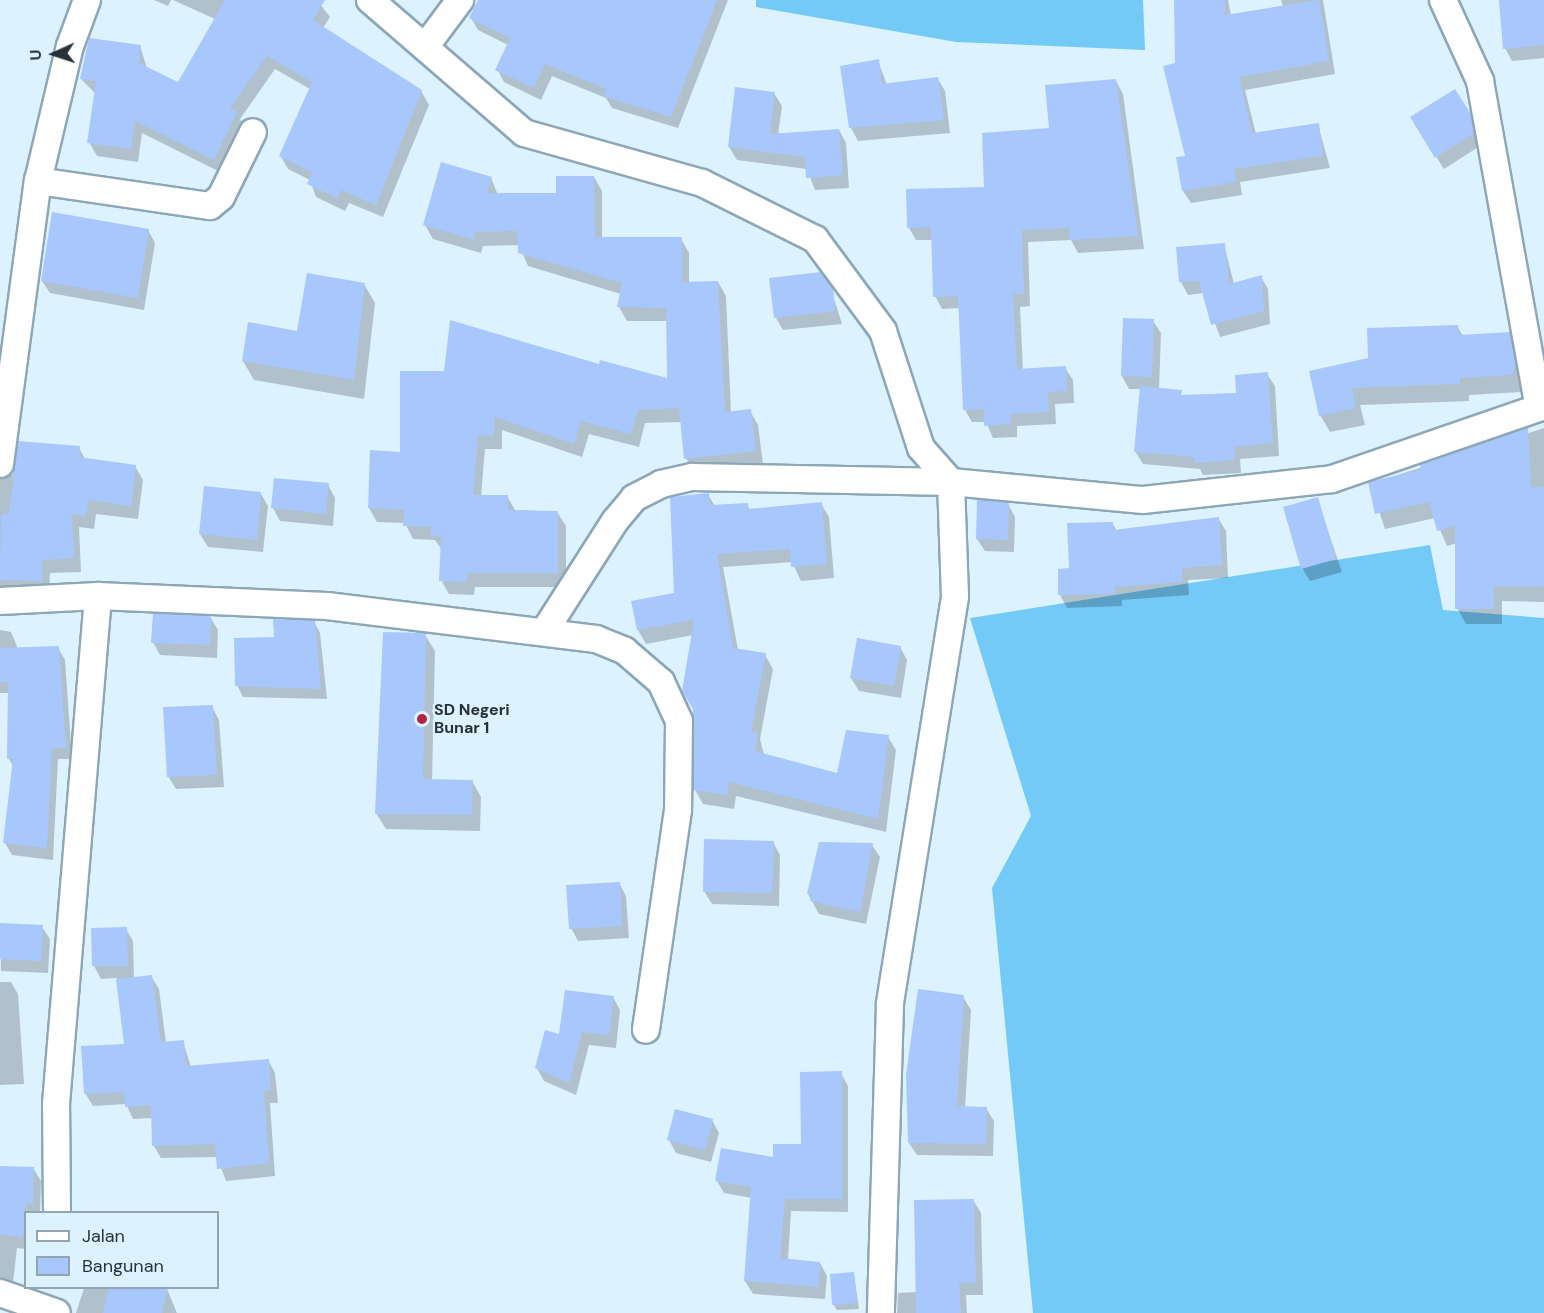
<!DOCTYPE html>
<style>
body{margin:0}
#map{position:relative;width:1544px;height:1313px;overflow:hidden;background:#dcf2ff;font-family:"DM Sans",sans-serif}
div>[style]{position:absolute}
.forest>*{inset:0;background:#74caf7}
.shadow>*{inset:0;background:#0003}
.building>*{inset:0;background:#a8c7fd}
.roads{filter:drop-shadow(2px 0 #8da7b6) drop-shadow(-2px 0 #8da7b6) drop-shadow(0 2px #8da7b6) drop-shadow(0 -2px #8da7b6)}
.street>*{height:26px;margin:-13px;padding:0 13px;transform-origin:13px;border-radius:13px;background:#fff}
.dots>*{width:16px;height:16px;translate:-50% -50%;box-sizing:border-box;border:3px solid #dcf2ff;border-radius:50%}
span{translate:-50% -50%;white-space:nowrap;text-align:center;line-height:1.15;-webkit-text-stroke:4.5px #dcf2ff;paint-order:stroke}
.poi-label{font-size:16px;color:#273238;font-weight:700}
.left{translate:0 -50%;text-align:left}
.legend{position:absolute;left:24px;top:1211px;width:195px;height:78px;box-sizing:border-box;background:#dcf2ff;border:2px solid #94a5af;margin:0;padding:8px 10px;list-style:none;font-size:18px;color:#273238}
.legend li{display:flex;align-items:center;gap:12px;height:30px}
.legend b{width:30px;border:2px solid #94a5af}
.north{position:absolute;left:24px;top:24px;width:60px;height:60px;-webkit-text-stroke:4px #dcf2ff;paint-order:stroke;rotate:267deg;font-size:16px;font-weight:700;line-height:24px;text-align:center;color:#273238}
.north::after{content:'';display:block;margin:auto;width:21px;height:27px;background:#273238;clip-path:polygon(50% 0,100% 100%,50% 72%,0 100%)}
</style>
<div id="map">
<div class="forest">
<div style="clip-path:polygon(756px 0,1143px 0,1145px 50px,956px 42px,756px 7px)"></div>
<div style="clip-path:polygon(1430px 545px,1443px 610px,1544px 618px,1544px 1313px,1033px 1313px,992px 888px,1031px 816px,970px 618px)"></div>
</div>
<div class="shadow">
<div style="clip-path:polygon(154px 0,171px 0,168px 6px)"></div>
<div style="clip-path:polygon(173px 0,317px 0,330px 17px,323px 28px,421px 91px,429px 105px,383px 217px,349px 203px,345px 211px,316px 197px,310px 180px,288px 169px,280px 155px,310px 89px,275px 69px,240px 119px,244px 126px,222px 173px,142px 133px,138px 162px,97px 156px,89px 142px,95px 93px,81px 79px,140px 46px,147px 68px,178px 84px,215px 19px)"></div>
<div style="clip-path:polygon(480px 0,728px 0,678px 128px,612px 108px,606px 98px,552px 76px,541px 100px,504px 82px,497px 69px,508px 45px,478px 30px,471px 18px)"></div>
<div style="clip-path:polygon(1176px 0,1228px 0,1231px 15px,1283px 6px,1281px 0,1323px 0,1335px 74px,1245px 90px,1256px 134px,1318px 125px,1330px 168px,1240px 182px,1242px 195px,1191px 203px,1183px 191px,1186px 157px)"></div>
<div style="clip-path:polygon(1499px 0,1544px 0,1544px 58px,1512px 61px,1505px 48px)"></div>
<div style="clip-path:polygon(878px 61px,887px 85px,938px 79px,945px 91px,950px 133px,858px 141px,851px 128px)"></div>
<div style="clip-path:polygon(1116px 81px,1123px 94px,1144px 249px,1078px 253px,1071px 240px,1028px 242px,1030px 306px,1020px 307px,1023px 370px,1065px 368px,1073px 380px,1074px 403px,1055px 404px,1056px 424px,1017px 426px,1017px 437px,993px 438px,986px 422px,972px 422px,965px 410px,960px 308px,942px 309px,935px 296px,933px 240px,916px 240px,909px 228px,986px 188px)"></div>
<div style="clip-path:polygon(774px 93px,782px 106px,778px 135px,839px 130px,846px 143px,849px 188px,815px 190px,807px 169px,737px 160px,729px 147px)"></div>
<div style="clip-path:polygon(1469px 115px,1480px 146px,1444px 169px,1419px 130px)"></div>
<div style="clip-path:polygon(594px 177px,602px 191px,602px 239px,681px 239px,689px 253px,689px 283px,718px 282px,726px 296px,731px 413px,750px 411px,758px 425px,763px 464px,694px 472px,686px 458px,682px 422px,645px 423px,639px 447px,589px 434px,582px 457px,502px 430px,502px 449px,485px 449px,481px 496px,507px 496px,515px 510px,557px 512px,566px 526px,566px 587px,475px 587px,474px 595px,449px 594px,441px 580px,442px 550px,435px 540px,413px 539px,405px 523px,377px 522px,369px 508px,446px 372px,600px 366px,669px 380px,668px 321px,627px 321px,619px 307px,621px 294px,528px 266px,519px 245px,483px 246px,481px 253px,433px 239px,425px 225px,491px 178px,498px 195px,557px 194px)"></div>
<div style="clip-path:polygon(148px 230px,155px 243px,144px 310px,50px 293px,42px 281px)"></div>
<div style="clip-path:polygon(1224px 244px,1234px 284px,1261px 277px,1268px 289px,1270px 324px,1220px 337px,1204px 293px,1188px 295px,1181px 282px)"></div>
<div style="clip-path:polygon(364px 284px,375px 303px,364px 399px,254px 380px,243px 361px,299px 332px)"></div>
<div style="clip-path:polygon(831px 289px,842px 324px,783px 330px,776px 318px)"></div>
<div style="clip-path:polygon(1153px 321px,1161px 333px,1159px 389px,1184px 397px,1238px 394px,1267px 374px,1275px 386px,1279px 456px,1240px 459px,1241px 473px,1203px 475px,1200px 469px,1143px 464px,1135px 451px,1141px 389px,1129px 389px,1122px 376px)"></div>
<div style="clip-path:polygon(1457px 326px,1463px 336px,1509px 334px,1519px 351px,1521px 392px,1469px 395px,1469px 401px,1360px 405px,1365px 425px,1330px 432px,1320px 415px,1370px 359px)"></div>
<div style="clip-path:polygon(1544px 428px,1544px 602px,1502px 601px,1502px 624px,1466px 624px,1457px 608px,1457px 543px,1447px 546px,1435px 518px,1385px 529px,1370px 484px)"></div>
<div style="clip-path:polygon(19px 443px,79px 448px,85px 459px,135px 466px,143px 480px,138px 519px,96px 514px,94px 529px,79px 527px,81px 572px,50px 573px,49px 595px,0 607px,0 477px,13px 475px)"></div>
<div style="clip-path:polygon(328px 485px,335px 498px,333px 526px,280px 521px,273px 508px)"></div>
<div style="clip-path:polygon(261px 494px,268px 506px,263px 552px,208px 547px,200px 534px)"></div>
<div style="clip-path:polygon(708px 495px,715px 506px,747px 504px,750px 510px,821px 504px,829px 517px,834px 578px,801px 581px,792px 562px,723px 567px,738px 650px,765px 655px,773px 669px,760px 739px,764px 755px,838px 775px,888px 737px,896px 750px,886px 832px,736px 796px,734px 809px,703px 804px,695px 790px,693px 635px,646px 644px,638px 630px,676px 595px)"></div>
<div style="clip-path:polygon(1317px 499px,1342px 572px,1310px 581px,1302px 568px)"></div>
<div style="clip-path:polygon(1008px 504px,1015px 517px,1014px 552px,985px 551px,977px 539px)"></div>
<div style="clip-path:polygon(1218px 518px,1226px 531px,1228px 578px,1188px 580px,1189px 595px,1122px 600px,1122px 606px,1067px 608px,1060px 595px,1112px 523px,1117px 531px)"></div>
<div style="clip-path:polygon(210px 617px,218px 630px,217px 658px,160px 655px,153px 642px)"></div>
<div style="clip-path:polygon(314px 622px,320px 633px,327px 699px,243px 697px,237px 685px)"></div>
<div style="clip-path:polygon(0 630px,11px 632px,18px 649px,58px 648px,65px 660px,72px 759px,58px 759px,53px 860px,12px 855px,5px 843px,14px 768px,9px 759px,9px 693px,0 693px)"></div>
<div style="clip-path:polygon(425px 635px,435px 651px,432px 781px,472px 781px,481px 797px,480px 831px,386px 829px,376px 813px)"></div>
<div style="clip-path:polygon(900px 647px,907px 660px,901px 698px,859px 691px,851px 678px)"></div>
<div style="clip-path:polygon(212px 707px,219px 720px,224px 787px,176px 789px,168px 776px)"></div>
<div style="clip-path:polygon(773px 842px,780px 855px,779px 906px,712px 904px,704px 891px)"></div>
<div style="clip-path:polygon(872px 845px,880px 857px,866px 924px,819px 914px,808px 894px)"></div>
<div style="clip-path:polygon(619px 883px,626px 896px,629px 938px,578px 941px,571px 928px)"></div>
<div style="clip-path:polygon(0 925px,42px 927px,50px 939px,48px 973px,1px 971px)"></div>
<div style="clip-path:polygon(126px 929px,133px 941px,134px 979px,151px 976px,159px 989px,166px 1043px,183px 1042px,191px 1067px,268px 1060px,275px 1073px,278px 1103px,270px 1103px,275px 1176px,226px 1181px,217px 1157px,161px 1158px,154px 1146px,153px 1118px,133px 1119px,126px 1104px,93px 1106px,85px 1093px,126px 1045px,117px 978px,101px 979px,94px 966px,93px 930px)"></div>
<div style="clip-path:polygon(0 982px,11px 982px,18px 994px,24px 1084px,0 1085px)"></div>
<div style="clip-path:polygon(613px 997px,620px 1010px,616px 1048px,589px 1045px,576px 1095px,544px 1081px,537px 1068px,561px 1036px)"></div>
<div style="clip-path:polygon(963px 997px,971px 1010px,965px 1108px,986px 1108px,994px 1121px,993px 1156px,917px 1155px,909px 1143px)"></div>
<div style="clip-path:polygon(841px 1073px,848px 1086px,848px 1212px,791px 1211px,788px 1260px,820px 1263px,827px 1276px,825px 1299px,753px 1294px,745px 1281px,752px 1198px,724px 1193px,717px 1181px,803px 1146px)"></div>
<div style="clip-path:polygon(712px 1120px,719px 1133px,711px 1162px,676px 1153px,669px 1140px)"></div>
<div style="clip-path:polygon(0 1167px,33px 1168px,41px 1181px,40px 1212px,26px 1212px,26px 1249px,17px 1248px,13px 1283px,0 1293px)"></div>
<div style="clip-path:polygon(973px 1200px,981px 1213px,983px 1295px,966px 1295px,967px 1313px,897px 1313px,898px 1293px,917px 1292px)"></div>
<div style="clip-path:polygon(854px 1274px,859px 1309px,837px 1310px,833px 1304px)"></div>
<div style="clip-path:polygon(84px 1288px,167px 1289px,177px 1313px,76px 1313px)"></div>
</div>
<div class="building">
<div style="clip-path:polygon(225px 0,325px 0,313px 20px,422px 90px,376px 205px,341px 190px,337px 198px,307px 184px,312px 172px,279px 156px,312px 82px,267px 56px,230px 108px,237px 112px,214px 160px,135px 121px,131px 149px,87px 143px,96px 81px,80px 79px,89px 38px,141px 45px,139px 63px,178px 82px)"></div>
<div style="clip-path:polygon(478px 0,717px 0,671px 117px,603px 96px,606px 89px,545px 64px,534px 88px,495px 70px,510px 38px,469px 18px)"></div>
<div style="clip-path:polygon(1174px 0,1225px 0,1225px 15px,1319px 0,1329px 61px,1239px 77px,1252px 133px,1319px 123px,1323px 156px,1234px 169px,1236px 182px,1182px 191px,1176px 157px,1185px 156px,1163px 66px,1175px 63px)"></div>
<div style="clip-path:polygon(1499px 0,1544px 0,1544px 45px,1503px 49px)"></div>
<div style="clip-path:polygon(879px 59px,882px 84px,938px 77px,944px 120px,849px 128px,840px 66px)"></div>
<div style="clip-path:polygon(1116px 79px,1138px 236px,1070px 240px,1069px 228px,1022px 230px,1024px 294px,1013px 294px,1017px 369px,1066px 366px,1067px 391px,1048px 392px,1049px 412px,1010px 414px,1011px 424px,984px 426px,984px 409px,963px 410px,958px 296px,933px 297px,931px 227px,907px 228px,906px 189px,984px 187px,982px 133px,1049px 128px,1045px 85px)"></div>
<div style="clip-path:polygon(735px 87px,775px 92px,770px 134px,839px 129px,843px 175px,806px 178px,805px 157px,728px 147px)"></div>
<div style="clip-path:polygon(1455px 89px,1471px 114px,1474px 133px,1435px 158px,1410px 117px)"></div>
<div style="clip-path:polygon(441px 162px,492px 177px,487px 193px,556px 193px,556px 176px,594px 176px,595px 237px,682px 237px,682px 282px,718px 281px,725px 412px,751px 409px,756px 451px,684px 459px,679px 408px,638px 410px,631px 434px,581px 421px,574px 444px,495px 417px,494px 436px,478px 435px,473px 495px,508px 495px,508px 510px,558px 511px,558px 573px,467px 573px,467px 582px,439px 581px,441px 537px,431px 536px,431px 527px,403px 526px,404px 510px,368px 508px,370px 450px,400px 452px,400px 371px,444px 371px,450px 320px,599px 364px,600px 360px,667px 378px,666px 308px,617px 307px,622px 283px,518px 253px,517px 231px,476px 232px,474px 240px,423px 225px)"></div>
<div style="clip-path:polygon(52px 212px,149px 229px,138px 298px,41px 281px)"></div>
<div style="clip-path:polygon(1225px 243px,1229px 284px,1262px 275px,1264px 311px,1211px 325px,1199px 281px,1179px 282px,1176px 247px)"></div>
<div style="clip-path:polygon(821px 272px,833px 288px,835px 311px,774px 318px,769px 278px)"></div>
<div style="clip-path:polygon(307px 273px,365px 283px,354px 380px,242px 361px,248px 322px,297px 331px)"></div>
<div style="clip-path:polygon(1123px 318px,1154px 319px,1152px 377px,1121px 376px)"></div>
<div style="clip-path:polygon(1458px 325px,1459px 335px,1510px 332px,1516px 363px,1512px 375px,1460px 378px,1460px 384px,1352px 388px,1356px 408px,1319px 416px,1309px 371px,1368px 358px,1367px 328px)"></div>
<div style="clip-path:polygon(1268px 372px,1273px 443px,1234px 447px,1235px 460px,1194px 463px,1194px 457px,1134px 452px,1140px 386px,1182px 390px,1181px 395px,1236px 393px,1235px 375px)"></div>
<div style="clip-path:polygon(1528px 427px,1531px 487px,1544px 487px,1544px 587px,1494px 586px,1494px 609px,1455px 609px,1455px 526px,1437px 531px,1429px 502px,1375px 514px,1368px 482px,1421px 470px,1420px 465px)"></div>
<div style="clip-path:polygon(18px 441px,80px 446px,79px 457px,136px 465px,131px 506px,89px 500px,86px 516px,72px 514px,74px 558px,42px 560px,42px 581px,0 580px,1px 514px,9px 514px)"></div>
<div style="clip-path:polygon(274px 478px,329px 483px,326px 514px,271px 508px)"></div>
<div style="clip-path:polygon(204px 486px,261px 492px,257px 540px,199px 534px)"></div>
<div style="clip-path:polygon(709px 493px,710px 505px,748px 503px,748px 509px,822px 502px,827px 564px,791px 567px,790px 549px,717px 554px,733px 648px,766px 653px,751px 732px,758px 733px,755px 751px,837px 773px,846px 730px,889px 735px,878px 819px,729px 782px,727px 795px,693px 790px,693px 709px,682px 691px,694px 620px,637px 630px,631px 601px,674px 593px,670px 497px)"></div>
<div style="clip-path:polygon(1318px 497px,1336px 559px,1301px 569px,1283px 507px)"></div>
<div style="clip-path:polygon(977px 499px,1009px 502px,1008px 540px,976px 539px)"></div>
<div style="clip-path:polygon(1219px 517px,1222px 565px,1182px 568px,1183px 582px,1115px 587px,1115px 594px,1058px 595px,1058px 569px,1069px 568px,1067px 523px,1113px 522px,1113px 530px)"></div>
<div style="clip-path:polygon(153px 613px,211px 616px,210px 645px,151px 643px)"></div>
<div style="clip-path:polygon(273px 619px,315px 620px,321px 689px,235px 686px,234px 638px,274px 637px)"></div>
<div style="clip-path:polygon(383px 632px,426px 633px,423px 779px,473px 780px,472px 815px,375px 814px)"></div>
<div style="clip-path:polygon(857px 638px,901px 646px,894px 686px,850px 678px)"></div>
<div style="clip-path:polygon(59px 646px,66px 748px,52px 748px,47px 848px,3px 843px,13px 759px,7px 759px,8px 682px,0 682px,0 648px)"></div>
<div style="clip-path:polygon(213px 705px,217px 775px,167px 777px,163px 707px)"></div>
<div style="clip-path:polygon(704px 839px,774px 841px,772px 893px,703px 892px)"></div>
<div style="clip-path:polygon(819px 842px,873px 843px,860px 912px,810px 901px,812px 894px,807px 894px)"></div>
<div style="clip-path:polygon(620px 882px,622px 926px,569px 929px,566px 885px)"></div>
<div style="clip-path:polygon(0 923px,43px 925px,41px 961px,0 959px)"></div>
<div style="clip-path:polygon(127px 927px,128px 966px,92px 966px,91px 928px)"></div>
<div style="clip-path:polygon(152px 975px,161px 1042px,184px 1040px,186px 1066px,269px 1059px,271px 1090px,264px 1091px,269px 1163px,217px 1169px,215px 1144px,152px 1146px,151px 1105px,125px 1107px,124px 1092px,84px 1094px,81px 1046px,124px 1044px,116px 979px)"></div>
<div style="clip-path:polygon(918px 989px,964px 995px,957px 1106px,987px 1107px,986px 1144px,908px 1143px,906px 1075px)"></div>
<div style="clip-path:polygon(565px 990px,614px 996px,609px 1035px,582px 1032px,569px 1083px,535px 1068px,545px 1030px,559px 1034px)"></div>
<div style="clip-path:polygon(842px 1071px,842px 1199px,785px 1199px,780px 1258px,820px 1262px,819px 1287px,744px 1281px,751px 1187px,715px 1181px,721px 1148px,773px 1157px,773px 1144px,801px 1144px,800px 1072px)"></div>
<div style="clip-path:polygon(675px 1109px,713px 1119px,705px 1150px,667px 1140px)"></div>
<div style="clip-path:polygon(0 1166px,34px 1167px,33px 1204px,26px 1203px,23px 1237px,0 1235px)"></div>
<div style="clip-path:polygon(974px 1199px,976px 1283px,959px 1283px,961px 1313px,916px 1313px,914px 1200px)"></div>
<div style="clip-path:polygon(854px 1272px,857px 1303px,832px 1305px,830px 1274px)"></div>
<div style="clip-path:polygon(109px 1287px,168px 1287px,162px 1313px,103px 1313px)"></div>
</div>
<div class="roads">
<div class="street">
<div style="left:370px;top:0;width:203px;rotate:40.8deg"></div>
<div style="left:524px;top:133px;width:185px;rotate:15.7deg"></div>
<div style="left:702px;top:183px;width:126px;rotate:26.4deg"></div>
<div style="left:815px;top:239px;width:114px;rotate:53.5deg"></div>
<div style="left:883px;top:331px;width:123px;rotate:72deg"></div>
<div style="left:921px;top:448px;width:45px;rotate:48.6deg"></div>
<div style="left:951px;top:482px;width:193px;rotate:5.4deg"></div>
<div style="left:1143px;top:500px;width:190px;rotate:-6.3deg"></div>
<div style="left:1332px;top:479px;width:224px;rotate:-19deg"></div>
<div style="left:1443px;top:0;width:89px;rotate:65.4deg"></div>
<div style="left:1480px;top:81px;width:332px;rotate:79.8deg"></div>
<div style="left:425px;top:47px;width:59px;rotate:-53.3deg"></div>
<div style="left:38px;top:181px;width:174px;rotate:8.3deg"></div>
<div style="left:210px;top:206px;width:14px;rotate:-39deg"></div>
<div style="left:221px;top:197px;width:72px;rotate:-63.8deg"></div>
<div style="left:0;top:464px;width:286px;rotate:-82.4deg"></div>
<div style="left:38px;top:181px;width:139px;rotate:-76.7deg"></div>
<div style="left:70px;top:46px;width:49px;rotate:-69.7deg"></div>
<div style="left:0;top:601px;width:98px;rotate:-2.9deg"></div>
<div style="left:98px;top:596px;width:229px;rotate:2.5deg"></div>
<div style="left:327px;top:606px;width:271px;rotate:7deg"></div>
<div style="left:596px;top:639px;width:31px;rotate:22deg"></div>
<div style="left:625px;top:651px;width:48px;rotate:40.7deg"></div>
<div style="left:661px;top:682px;width:43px;rotate:65.2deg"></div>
<div style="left:679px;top:721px;width:89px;rotate:90.6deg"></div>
<div style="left:678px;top:810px;width:222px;rotate:98.3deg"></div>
<div style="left:544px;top:632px;width:132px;rotate:-57.4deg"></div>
<div style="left:615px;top:521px;width:30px;rotate:-50deg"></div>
<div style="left:634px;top:498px;width:30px;rotate:-27deg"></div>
<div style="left:661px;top:484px;width:32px;rotate:-13deg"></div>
<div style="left:692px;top:477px;width:259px;rotate:1.1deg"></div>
<div style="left:951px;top:482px;width:115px;rotate:88deg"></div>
<div style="left:955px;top:597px;width:413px;rotate:99.1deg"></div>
<div style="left:890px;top:1005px;width:308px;rotate:91.7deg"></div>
<div style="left:57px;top:1212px;width:108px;rotate:-90.5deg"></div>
<div style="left:56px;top:1104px;width:510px;rotate:-85.27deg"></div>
<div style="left:0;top:1293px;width:60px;rotate:19.3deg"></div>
</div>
</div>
<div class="dots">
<div style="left:422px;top:719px;background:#b52342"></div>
</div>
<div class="poi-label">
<span class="left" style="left:434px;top:719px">SD Negeri<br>Bunar 1</span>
</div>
<ul class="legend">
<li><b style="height:8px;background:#fff"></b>Jalan</li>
<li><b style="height:16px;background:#a8c7fd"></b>Bangunan</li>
</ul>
<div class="north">U</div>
</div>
